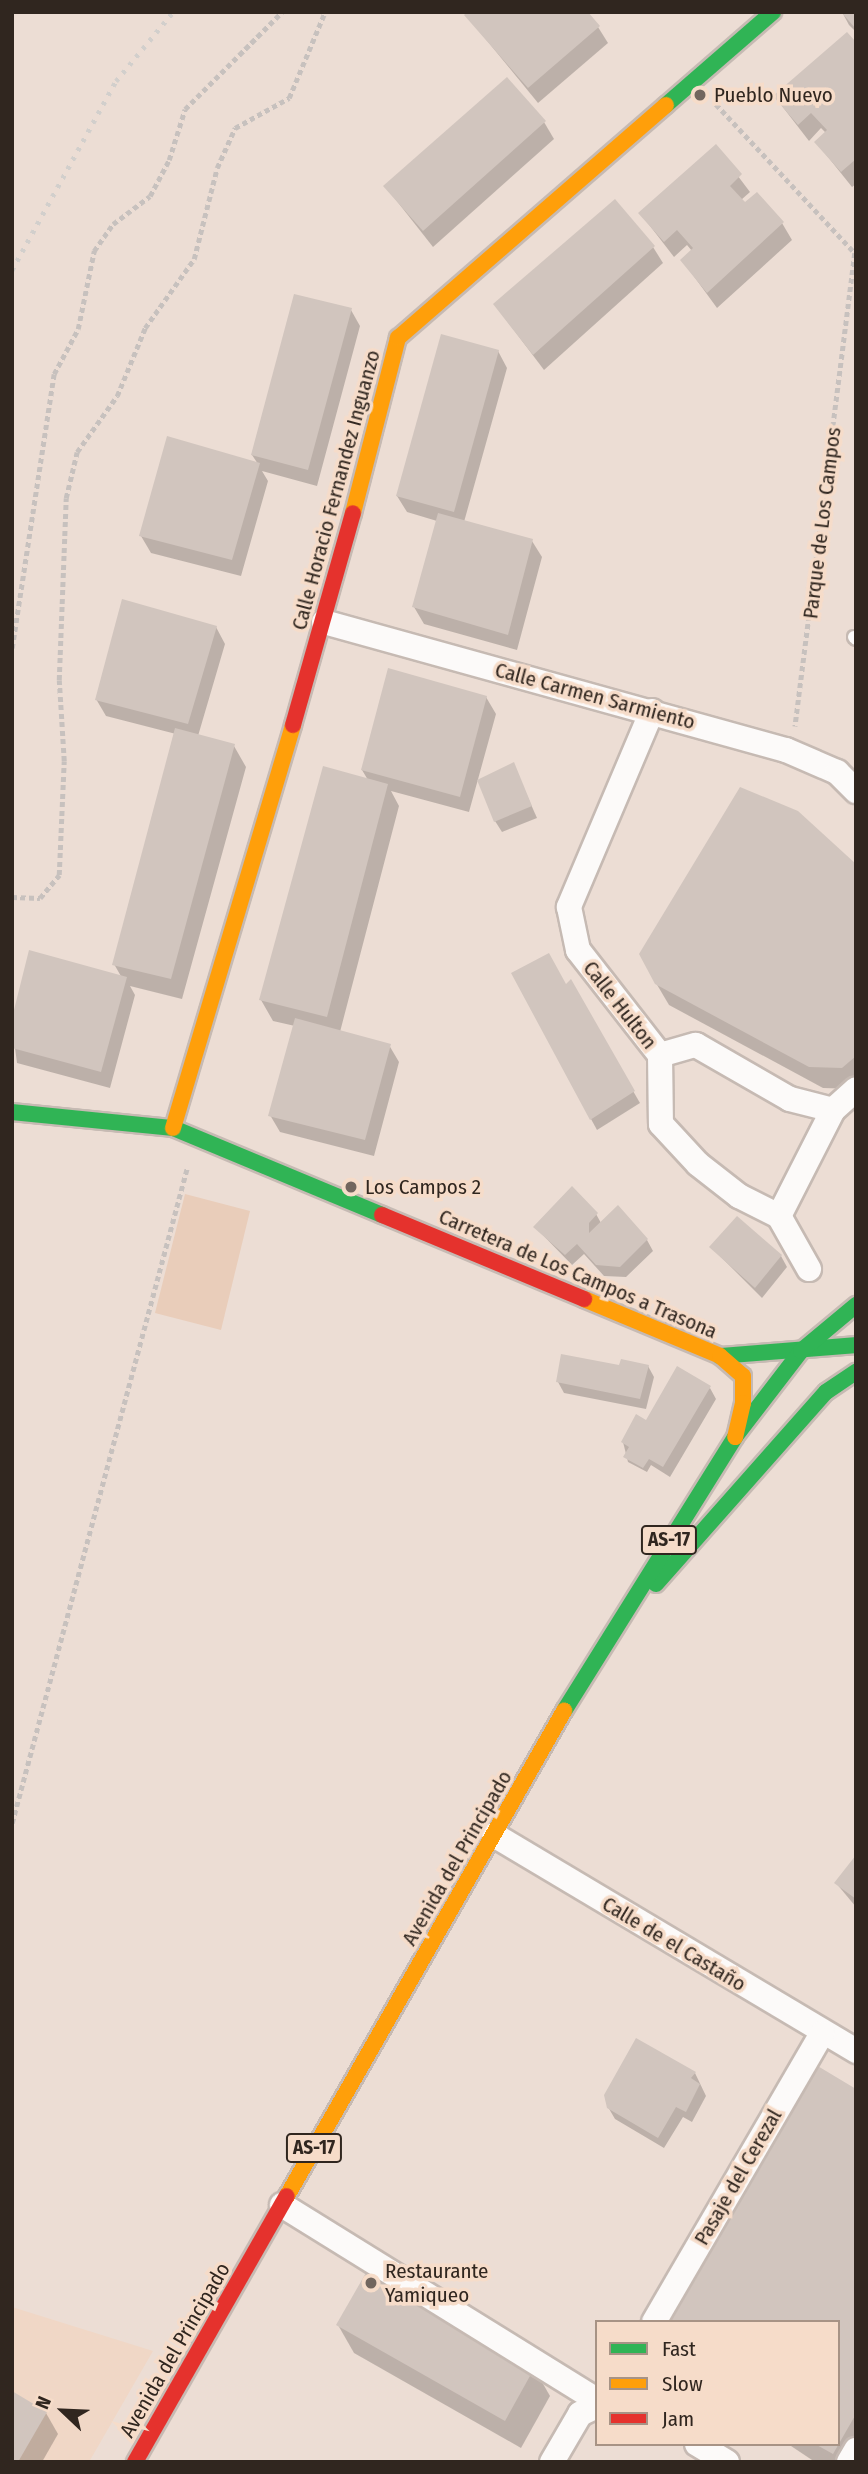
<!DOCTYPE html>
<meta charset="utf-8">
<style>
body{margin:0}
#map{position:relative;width:868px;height:2474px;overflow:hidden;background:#ecddd4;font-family:"Fira Sans Condensed",sans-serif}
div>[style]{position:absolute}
.built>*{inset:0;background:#f0d7c6}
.green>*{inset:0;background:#e9cdba}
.shadow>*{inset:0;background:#0003}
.building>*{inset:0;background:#d1c5be}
.path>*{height:4.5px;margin-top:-2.25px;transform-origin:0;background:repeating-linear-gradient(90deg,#c7c1be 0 5px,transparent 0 8.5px)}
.roads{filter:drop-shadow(2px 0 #c6bab3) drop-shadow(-2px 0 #c6bab3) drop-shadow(0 2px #c6bab3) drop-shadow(0 -2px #c6bab3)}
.lane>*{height:12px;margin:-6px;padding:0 6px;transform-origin:6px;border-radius:6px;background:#fcfaf9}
.street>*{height:24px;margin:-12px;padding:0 12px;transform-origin:12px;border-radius:12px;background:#fcfaf9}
.fast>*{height:16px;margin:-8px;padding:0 8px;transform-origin:8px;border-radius:8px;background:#30b455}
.slow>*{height:16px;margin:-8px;padding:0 8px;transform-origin:8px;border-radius:8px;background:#ff9f0a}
.jam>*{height:16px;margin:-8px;padding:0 8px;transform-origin:8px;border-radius:8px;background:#e5322d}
.rail>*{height:5px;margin-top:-2.5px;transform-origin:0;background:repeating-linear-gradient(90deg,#d2cfcc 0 3.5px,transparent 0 10.5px)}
.dots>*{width:19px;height:19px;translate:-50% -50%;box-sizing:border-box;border:4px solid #f6dcc9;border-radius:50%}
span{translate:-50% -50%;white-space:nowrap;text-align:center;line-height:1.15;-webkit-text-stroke:7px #f6dcc9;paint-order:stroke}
.shield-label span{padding:2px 5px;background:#f6dcc9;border:2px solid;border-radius:5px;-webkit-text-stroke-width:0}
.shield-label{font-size:19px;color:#30261f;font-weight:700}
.poi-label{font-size:21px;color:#30261f}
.left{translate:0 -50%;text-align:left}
.street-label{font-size:21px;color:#30261f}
.frame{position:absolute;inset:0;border:14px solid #30261f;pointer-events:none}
.legend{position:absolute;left:595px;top:2320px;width:245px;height:126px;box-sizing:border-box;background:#f6dcc9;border:2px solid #a79385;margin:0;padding:9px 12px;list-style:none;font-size:21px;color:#30261f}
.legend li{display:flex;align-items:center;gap:14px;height:35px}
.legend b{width:35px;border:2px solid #a79385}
.north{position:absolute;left:28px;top:2376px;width:70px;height:70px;-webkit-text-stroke:5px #f6dcc9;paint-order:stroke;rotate:293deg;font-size:19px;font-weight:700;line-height:28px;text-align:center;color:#30261f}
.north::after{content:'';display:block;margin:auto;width:24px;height:32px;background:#30261f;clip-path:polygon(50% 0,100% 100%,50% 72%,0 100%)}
</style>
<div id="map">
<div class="built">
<div style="clip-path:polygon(12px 2307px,153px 2351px,89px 2462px,12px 2462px)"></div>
</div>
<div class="green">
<div style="clip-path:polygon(185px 1194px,250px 1211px,221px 1330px,155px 1313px)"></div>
</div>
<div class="shadow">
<div style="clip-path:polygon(842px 12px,856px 12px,856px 32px,849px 25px)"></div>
<div style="clip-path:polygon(466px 15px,598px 27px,608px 43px,538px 103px)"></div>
<div style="clip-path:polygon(856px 45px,856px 184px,852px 187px,816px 142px,826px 133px,821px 128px,809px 141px,775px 97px)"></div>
<div style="clip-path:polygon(544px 122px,554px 139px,433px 247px,385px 186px)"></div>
<div style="clip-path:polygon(716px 147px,750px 192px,741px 200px,782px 223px,792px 240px,717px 308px,682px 260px,692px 251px,687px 245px,674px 257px,640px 213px)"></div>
<div style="clip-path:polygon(653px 247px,663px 263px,544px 370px,495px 305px)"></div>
<div style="clip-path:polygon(351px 310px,360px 326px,317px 486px,262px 471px,268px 481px,241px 576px,151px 553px,141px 536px,258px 464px,252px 455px)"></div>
<div style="clip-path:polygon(498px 351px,507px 368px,464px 522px,532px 541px,542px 557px,517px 650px,424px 624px,414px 607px,437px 521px,407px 512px,397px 496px)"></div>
<div style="clip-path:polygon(216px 627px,225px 644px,198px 736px,234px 746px,246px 767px,182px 999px,130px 986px,135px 995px,110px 1088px,17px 1063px,12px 1025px,122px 978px,114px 964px,176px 734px,106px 716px,96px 699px)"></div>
<div style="clip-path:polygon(486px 697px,496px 714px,469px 812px,391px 791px,399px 806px,340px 1032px,389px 1045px,399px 1062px,374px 1156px,280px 1132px,270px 1115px,295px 1026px,273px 1021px,261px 1000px,368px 780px,362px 770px)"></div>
<div style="clip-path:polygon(513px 764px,537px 818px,502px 832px,495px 821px)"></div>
<div style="clip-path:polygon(856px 867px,855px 1089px,823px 1088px,669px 1005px,656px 983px)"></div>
<div style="clip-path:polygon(570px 982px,640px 1103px,597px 1130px,591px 1119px,565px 986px)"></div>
<div style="clip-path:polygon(596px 1214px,601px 1223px,647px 1240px,653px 1251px,626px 1277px,604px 1276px,584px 1254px,572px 1265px,535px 1227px)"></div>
<div style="clip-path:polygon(711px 1247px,781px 1256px,787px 1267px,762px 1298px)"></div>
<div style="clip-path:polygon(648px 1366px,654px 1377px,646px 1409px,564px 1393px,558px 1382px)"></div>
<div style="clip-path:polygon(710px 1388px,716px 1399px,670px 1477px,651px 1465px,647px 1472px,628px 1462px,623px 1442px,646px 1422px)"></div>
<div style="clip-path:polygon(856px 1858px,856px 1907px,836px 1883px)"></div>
<div style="clip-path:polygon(695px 2073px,706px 2096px,692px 2122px,683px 2117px,664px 2148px,615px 2119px,608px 2107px)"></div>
<div style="clip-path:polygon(856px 2091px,856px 2462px,815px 2462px,788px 2444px,838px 2444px)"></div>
<div style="clip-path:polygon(338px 2325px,534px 2368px,550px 2396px,521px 2448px,354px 2353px)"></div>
<div style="clip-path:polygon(46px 2413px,58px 2434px,42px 2462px,12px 2462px)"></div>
</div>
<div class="building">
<div style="clip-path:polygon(467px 12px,588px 12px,600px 26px,528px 88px,464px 15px)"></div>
<div style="clip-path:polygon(841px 12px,856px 12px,856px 29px)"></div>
<div style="clip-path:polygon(847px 32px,856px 42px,856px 159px,841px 172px,814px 142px,827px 130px,811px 113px,798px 125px,773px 96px)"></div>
<div style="clip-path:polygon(507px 77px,546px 121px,423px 231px,383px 186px)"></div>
<div style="clip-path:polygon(716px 144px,742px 174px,730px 186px,745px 202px,757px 192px,784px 222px,707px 293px,680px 260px,693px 248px,677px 230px,664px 242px,638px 213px)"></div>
<div style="clip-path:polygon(615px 199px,655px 246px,533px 355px,493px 304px)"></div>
<div style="clip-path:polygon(294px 294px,352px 308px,308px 470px,251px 455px)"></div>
<div style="clip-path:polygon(441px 334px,499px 350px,454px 512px,396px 496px)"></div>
<div style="clip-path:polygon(167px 436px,260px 463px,232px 560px,139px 536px)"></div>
<div style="clip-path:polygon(438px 513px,533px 539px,508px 635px,412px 607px)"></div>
<div style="clip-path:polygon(122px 599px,217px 626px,188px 724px,95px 700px)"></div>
<div style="clip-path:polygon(388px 668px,487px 696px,460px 797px,361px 770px)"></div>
<div style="clip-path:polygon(175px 728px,235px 744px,171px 979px,112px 965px)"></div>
<div style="clip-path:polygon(514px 762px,532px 806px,494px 822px,477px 780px)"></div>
<div style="clip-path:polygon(323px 766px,388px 784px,327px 1017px,259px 1000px)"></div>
<div style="clip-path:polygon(740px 787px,798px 811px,856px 864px,856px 1056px,842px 1068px,809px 1067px,655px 984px,639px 954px)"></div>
<div style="clip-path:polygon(29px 950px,127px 977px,101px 1072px,12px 1048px,12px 1018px)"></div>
<div style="clip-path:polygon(549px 953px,566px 984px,571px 979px,635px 1091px,590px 1120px,511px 973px)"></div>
<div style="clip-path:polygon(295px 1018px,391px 1044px,365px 1140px,268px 1116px)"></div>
<div style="clip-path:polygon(572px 1186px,598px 1213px,589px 1223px,589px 1233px,618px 1205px,648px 1239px,620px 1267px,596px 1265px,577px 1244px,565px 1255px,533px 1227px)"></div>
<div style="clip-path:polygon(737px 1216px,782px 1255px,755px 1288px,709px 1247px)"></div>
<div style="clip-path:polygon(561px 1354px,619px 1365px,621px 1359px,649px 1365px,640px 1399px,556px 1382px)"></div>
<div style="clip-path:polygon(677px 1366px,711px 1386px,663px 1467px,649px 1459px,643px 1468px,623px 1457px,629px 1447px,621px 1442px,636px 1414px,646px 1420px)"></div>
<div style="clip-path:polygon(856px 1855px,856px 1899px,834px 1883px)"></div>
<div style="clip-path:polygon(636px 2038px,696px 2072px,691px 2078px,700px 2084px,686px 2112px,676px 2107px,658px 2138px,607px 2108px,604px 2095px)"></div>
<div style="clip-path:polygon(816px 2065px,856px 2089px,856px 2414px,833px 2454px,815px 2444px,838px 2444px,838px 2322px,666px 2322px)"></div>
<div style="clip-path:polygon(367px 2271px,535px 2367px,505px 2421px,336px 2325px)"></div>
<div style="clip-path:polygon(12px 2391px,47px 2412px,18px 2462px,12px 2462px)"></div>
</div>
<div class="path">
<div style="left:716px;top:104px;width:204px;rotate:47deg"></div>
<div style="left:855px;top:253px;width:477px;rotate:97.2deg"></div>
<div style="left:12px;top:648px;width:277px;rotate:-81.3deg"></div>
<div style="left:54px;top:374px;width:51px;rotate:-61.9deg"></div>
<div style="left:78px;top:329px;width:80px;rotate:-78.4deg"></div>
<div style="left:94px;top:251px;width:33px;rotate:-55deg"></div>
<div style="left:113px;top:224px;width:46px;rotate:-37.1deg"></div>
<div style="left:150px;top:196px;width:41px;rotate:-62.2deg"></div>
<div style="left:169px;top:160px;width:53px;rotate:-72.6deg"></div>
<div style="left:185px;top:109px;width:137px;rotate:-45deg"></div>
<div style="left:12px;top:897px;width:28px;rotate:2deg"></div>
<div style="left:40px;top:898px;width:30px;rotate:-50deg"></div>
<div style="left:59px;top:875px;width:114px;rotate:-87.5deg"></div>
<div style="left:64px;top:761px;width:81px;rotate:-93.5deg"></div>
<div style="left:59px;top:680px;width:182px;rotate:-87.8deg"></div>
<div style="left:66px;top:498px;width:47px;rotate:-76.6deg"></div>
<div style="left:77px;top:452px;width:69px;rotate:-54.5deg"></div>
<div style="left:117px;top:396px;width:74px;rotate:-67.6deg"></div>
<div style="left:145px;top:328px;width:85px;rotate:-54.6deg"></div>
<div style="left:194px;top:259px;width:94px;rotate:-75.8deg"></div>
<div style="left:217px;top:168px;width:44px;rotate:-65.8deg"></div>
<div style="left:235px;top:128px;width:62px;rotate:-29.1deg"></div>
<div style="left:289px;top:98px;width:93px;rotate:-67.3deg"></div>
<div style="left:12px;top:1823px;width:678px;rotate:-75.04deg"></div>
</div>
<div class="roads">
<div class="lane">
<div style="left:854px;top:637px;width:3px;rotate:45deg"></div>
</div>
<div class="street">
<div style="left:324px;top:622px;width:479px;rotate:15.5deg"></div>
<div style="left:786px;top:750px;width:56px;rotate:23.3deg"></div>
<div style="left:837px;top:772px;width:27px;rotate:45deg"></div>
<div style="left:652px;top:711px;width:213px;rotate:113deg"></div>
<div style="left:569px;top:907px;width:44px;rotate:78.2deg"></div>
<div style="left:578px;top:950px;width:133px;rotate:52deg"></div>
<div style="left:660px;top:1055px;width:69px;rotate:89.2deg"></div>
<div style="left:661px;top:1124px;width:54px;rotate:47.2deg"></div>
<div style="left:698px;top:1164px;width:52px;rotate:38deg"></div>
<div style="left:739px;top:1196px;width:45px;rotate:26.6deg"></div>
<div style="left:779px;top:1216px;width:119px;rotate:-63deg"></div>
<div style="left:660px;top:1055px;width:37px;rotate:-16deg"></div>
<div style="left:696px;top:1045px;width:108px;rotate:29.9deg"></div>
<div style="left:790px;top:1099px;width:44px;rotate:14.3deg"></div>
<div style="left:833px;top:1110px;width:31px;rotate:-42deg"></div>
<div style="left:779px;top:1216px;width:61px;rotate:60.5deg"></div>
<div style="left:494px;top:1835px;width:422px;rotate:30.8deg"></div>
<div style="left:282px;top:2205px;width:370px;rotate:31.8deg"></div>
<div style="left:654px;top:2322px;width:334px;rotate:-59.8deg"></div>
<div style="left:697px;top:2444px;width:35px;rotate:31deg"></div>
<div style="left:552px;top:2462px;width:56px;rotate:-59.7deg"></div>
<div style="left:580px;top:2414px;width:19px;rotate:-25deg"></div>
<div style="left:849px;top:2462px;width:14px;rotate:-60deg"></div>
</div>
<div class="fast">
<div style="left:666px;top:105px;width:142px;rotate:-41deg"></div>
<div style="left:12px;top:1112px;width:162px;rotate:5.7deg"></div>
<div style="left:173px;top:1128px;width:226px;rotate:22.6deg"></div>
<div style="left:720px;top:1356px;width:136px;rotate:-4.6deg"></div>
<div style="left:656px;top:1584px;width:256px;rotate:-48.5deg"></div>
<div style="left:826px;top:1392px;width:36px;rotate:-34deg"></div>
<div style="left:564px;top:1711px;width:323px;rotate:-58deg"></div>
<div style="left:735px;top:1437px;width:108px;rotate:-52.5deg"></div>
<div style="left:801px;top:1351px;width:72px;rotate:-39.9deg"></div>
</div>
<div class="slow">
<div style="left:353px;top:513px;width:181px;rotate:-75.6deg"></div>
<div style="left:398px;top:338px;width:355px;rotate:-41deg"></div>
<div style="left:173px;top:1128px;width:420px;rotate:-73.4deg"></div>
<div style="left:584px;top:1299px;width:147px;rotate:22.7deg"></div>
<div style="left:720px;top:1356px;width:30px;rotate:41deg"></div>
<div style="left:743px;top:1376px;width:27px;rotate:90deg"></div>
<div style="left:743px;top:1403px;width:35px;rotate:103deg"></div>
<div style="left:287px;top:2196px;width:559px;rotate:-60.27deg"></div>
</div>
<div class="jam">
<div style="left:293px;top:725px;width:220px;rotate:-74.2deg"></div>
<div style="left:382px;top:1215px;width:219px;rotate:22.6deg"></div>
<div style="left:135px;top:2462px;width:306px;rotate:-60.3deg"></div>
</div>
</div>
<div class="rail">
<div style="left:12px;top:270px;width:216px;rotate:-61.2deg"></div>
<div style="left:116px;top:81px;width:89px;rotate:-50.4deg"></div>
</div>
<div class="dots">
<div style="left:700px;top:95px;background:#72665e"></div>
<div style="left:351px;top:1187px;background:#72665e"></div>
<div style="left:371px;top:2283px;background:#72665e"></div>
</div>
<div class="shield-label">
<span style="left:669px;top:1540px">AS-17</span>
<span style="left:314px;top:2148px">AS-17</span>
</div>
<div class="poi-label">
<span class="left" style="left:714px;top:95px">Pueblo Nuevo</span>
<span class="left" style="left:365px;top:1187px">Los Campos 2</span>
<span class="left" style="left:385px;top:2283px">Restaurante<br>Yamiqueo</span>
</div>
<div class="street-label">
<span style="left:336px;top:490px;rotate:-75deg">Calle Horacio Fernandez Inguanzo</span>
<span style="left:822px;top:523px;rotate:-83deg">Parque de Los Campos</span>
<span style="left:595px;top:696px;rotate:15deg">Calle Carmen Sarmiento</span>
<span style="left:620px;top:1005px;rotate:52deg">Calle Hulton</span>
<span style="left:578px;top:1274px;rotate:23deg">Carretera de Los Campos a Trasona</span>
<span style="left:457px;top:1858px;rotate:-60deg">Avenida del Principado</span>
<span style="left:674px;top:1944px;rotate:31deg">Calle de el Castaño</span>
<span style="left:738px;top:2177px;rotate:-60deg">Pasaje del Cerezal</span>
<span style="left:175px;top:2350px;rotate:-60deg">Avenida del Principado</span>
</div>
<div class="frame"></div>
<ul class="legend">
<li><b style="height:9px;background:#30b455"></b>Fast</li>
<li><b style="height:9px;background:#ff9f0a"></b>Slow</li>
<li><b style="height:9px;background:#e5322d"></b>Jam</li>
</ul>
<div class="north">N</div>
</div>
